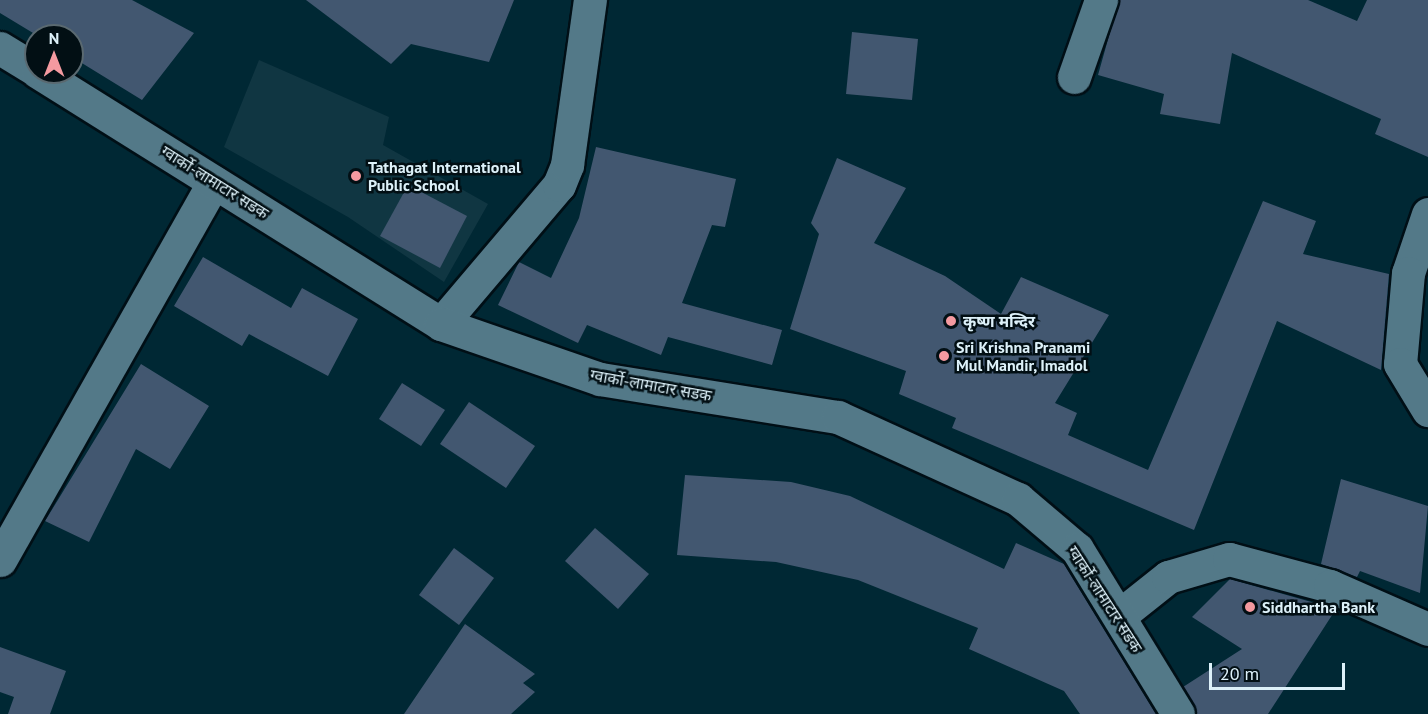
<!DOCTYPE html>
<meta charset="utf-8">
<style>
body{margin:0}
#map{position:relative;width:1428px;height:714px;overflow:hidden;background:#002834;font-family:"PT Sans","Noto Sans Devanagari",sans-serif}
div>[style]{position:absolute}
.built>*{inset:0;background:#103642}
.building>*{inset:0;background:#425770}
.roads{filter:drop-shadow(2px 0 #000f16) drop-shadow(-2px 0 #000f16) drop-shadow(0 2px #000f16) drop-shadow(0 -2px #000f16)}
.minor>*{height:33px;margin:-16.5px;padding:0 16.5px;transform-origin:16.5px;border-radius:16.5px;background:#537988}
.secondary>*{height:33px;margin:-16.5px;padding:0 16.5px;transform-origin:16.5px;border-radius:16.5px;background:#537988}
.dots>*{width:16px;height:16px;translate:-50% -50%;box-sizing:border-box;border:3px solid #020f14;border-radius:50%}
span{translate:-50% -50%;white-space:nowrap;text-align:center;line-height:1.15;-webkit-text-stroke:5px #020f14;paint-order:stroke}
.poi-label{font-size:16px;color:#ddf1f9;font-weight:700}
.left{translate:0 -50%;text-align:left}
.street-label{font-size:16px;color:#ddf1f9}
.north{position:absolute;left:24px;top:24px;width:60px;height:60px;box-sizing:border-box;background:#020f14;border:2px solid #5a6970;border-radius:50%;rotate:0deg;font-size:16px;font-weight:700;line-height:24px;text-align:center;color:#ddf1f9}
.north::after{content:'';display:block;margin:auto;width:21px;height:27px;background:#f49aa0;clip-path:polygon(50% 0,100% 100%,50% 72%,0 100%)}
.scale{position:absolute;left:1209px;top:663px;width:136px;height:27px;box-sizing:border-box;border:3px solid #ddf1f9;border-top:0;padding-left:8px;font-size:18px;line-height:21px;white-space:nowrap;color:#ddf1f9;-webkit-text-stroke:4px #020f14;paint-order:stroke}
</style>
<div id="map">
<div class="built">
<div style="clip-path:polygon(259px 60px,389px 117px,383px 145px,488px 204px,444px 282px,348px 217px,224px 147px)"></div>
</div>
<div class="building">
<div style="clip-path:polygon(0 0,132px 0,194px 33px,142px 100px,72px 57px,72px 36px,38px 36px,0 13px)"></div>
<div style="clip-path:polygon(306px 0,514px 0,489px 62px,411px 44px,391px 64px)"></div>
<div style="clip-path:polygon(1119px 0,1308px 0,1357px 21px,1367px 0,1428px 0,1428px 157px,1375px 134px,1381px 119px,1232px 53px,1220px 124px,1160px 114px,1164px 94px,1098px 75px)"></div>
<div style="clip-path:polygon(852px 32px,918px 39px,912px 100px,846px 94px)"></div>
<div style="clip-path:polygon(596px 147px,736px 179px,725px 227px,712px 225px,682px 303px,782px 330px,772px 365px,668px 337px,661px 355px,587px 325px,578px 343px,498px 305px,519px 262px,551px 278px,579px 218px)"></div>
<div style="clip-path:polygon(837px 158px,906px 188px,874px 243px,945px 276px,1001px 314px,1021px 277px,1109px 315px,1055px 403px,1077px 413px,1068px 435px,1148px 470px,1263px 201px,1316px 221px,1303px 254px,1389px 274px,1381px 370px,1277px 321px,1194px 530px,952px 428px,956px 418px,899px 394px,906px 371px,790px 329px,819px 234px,811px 223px)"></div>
<div style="clip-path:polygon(408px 185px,467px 216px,440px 268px,380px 236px)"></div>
<div style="clip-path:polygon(203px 257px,291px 308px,302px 288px,358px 319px,328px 376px,249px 334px,242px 346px,174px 306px)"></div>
<div style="clip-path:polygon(141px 364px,209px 406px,170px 469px,136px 449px,89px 542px,45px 521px)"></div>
<div style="clip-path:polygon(402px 383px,445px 410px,421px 446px,379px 419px)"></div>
<div style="clip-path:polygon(469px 402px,535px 446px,506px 488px,440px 444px)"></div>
<div style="clip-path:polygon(685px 475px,791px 482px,850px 496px,1004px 569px,1016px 543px,1064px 564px,1156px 714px,1080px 714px,1064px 691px,969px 649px,978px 628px,858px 580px,776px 562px,677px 555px)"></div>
<div style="clip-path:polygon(1341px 479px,1428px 506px,1420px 593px,1360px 571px,1357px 577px,1321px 564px)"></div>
<div style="clip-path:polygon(595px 528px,649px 574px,618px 609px,565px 561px)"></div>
<div style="clip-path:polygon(454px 548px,494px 578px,459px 625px,419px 595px)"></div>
<div style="clip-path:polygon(1230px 579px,1336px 609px,1268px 714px,1197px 714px,1183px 687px,1242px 649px,1192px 617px)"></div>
<div style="clip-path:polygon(465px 624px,535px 674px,523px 683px,535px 692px,511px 714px,404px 714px)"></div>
<div style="clip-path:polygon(0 647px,66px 671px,50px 714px,8px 714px,14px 697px,0 692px)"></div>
</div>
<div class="roads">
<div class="minor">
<div style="left:1074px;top:77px;width:82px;rotate:-70.7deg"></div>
<div style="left:1428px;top:214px;width:62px;rotate:108.7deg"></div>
<div style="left:1408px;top:273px;width:91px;rotate:95deg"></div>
<div style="left:1400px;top:364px;width:54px;rotate:58.7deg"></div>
<div style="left:441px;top:324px;width:182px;rotate:-49.7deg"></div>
<div style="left:559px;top:185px;width:22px;rotate:-68deg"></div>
<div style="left:567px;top:165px;width:167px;rotate:-82.1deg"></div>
<div style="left:0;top:560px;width:434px;rotate:-60.5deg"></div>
<div style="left:1119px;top:616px;width:63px;rotate:-38.5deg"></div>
<div style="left:1168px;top:577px;width:64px;rotate:-16.4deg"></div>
<div style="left:1229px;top:559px;width:105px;rotate:15deg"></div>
<div style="left:1330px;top:586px;width:107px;rotate:23.7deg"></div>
</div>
<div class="secondary">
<div style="left:0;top:48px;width:42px;rotate:31.4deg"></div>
<div style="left:38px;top:72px;width:475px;rotate:32deg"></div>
<div style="left:441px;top:324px;width:168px;rotate:19.1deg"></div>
<div style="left:600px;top:379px;width:241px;rotate:9.1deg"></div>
<div style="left:838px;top:417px;width:198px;rotate:24.5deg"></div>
<div style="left:1018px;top:499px;width:77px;rotate:40.3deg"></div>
<div style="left:1077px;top:549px;width:193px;rotate:58.5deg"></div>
</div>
</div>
<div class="dots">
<div style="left:356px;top:176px;background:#f49aa0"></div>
<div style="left:951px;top:321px;background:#f49aa0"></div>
<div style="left:944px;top:356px;background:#f49aa0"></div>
<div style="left:1250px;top:607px;background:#f49aa0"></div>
</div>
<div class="poi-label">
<span class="left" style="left:368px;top:176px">Tathagat International<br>Public School</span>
<span class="left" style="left:963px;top:321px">कृष्ण मन्दिर</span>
<span class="left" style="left:956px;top:356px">Sri Krishna Pranami<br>Mul Mandir, Imadol</span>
<span class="left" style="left:1262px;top:607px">Siddhartha Bank</span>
</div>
<div class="street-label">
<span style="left:215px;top:182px;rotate:32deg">ग्वार्को-लामाटार सडक</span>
<span style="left:651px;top:385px;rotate:10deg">ग्वार्को-लामाटार सडक</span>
<span style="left:1105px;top:599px;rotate:57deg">ग्वार्को-लामाटार सडक</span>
</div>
<div class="north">N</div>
<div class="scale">20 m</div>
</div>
